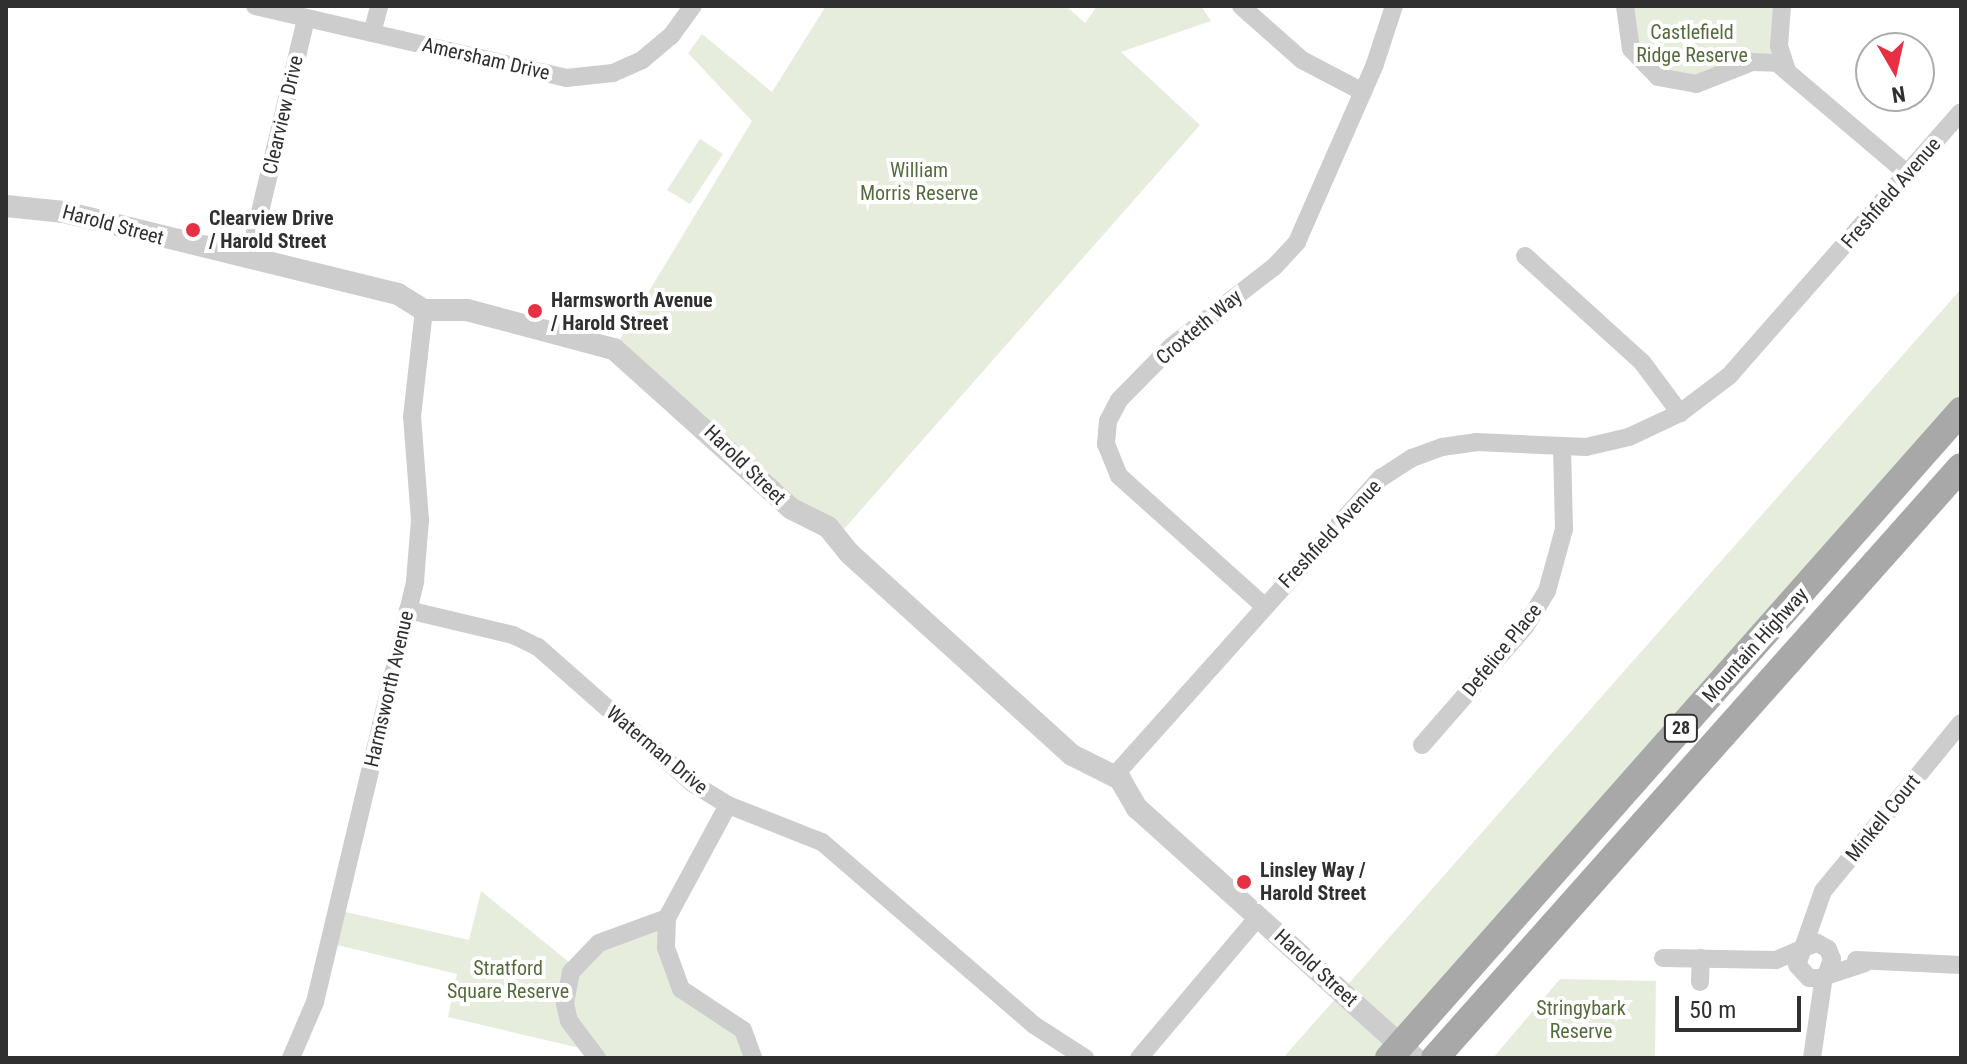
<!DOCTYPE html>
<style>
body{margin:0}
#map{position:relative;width:1967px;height:1064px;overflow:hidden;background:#fff;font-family:"Roboto Condensed",sans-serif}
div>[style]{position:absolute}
.green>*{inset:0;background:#e6eddd}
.minor>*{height:18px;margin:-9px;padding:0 9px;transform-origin:9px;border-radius:9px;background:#cdcdcd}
.tertiary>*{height:22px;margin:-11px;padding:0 11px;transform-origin:11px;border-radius:11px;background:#cdcdcd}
.primary>*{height:28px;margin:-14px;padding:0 14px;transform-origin:14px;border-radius:14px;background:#a8a8a8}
.dots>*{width:22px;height:22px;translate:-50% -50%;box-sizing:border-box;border:4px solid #fff;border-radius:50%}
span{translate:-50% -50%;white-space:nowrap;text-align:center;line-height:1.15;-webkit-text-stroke:8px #fff;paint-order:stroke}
.shield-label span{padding:2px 6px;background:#fff;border:2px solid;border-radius:6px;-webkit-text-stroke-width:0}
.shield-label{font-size:18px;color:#303030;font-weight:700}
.park-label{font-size:20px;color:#546c3c}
.street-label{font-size:20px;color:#303030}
.poi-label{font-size:20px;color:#303030;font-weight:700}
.left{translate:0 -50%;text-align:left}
.frame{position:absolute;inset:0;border:8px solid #303030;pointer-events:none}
.north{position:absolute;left:1855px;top:32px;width:80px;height:80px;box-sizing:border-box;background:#fff;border:2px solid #acacac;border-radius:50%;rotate:171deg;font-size:22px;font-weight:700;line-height:32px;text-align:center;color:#303030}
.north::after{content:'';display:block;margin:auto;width:28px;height:36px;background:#e83045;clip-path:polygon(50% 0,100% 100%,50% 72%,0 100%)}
.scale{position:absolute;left:1675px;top:996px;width:126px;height:36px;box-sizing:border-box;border:4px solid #303030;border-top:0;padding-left:10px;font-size:24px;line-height:28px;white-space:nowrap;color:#303030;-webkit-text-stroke:6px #fff;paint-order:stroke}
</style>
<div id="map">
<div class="green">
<div style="clip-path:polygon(826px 6px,1066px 6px,1085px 23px,1097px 6px,1201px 6px,1211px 21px,1121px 52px,1200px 125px,837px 537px,614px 349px,752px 121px,688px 53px,702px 34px,772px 92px)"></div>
<div style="clip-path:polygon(1625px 6px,1782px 6px,1777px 63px,1718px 78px,1649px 70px)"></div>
<div style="clip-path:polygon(700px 139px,723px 154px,690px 204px,667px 190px)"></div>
<div style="clip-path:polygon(1961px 289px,1961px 411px,1389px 1058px,1283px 1058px)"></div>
<div style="clip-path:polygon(481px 891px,574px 966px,582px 955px,667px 918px,670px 971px,724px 1018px,753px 1058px,597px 1058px,588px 1050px,448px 1017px,457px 974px,329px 943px,337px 910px,469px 940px)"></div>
<div style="clip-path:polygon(1560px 979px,1656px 981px,1655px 1058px,1493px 1058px)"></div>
</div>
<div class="minor">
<div style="left:255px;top:6px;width:319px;rotate:13deg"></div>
<div style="left:566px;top:78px;width:47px;rotate:-6.1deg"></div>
<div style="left:613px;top:73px;width:32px;rotate:-24deg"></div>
<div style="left:642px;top:60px;width:38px;rotate:-40deg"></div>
<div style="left:671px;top:36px;width:37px;rotate:-54deg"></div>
<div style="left:1241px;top:6px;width:81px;rotate:41.5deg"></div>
<div style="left:1302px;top:60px;width:69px;rotate:27.7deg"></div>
<div style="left:1625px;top:6px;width:43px;rotate:82.1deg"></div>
<div style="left:1631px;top:49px;width:39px;rotate:46deg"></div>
<div style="left:1658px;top:77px;width:39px;rotate:10deg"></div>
<div style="left:1696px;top:84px;width:60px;rotate:-21.4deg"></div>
<div style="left:1752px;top:62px;width:25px;rotate:2deg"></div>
<div style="left:1777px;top:63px;width:172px;rotate:40.3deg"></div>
<div style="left:1782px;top:6px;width:40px;rotate:94.3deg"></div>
<div style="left:1779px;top:46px;width:22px;rotate:72deg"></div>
<div style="left:372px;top:33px;width:28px;rotate:-75deg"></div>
<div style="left:1525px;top:256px;width:158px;rotate:42.2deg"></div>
<div style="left:1642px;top:362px;width:64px;rotate:53.3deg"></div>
<div style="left:249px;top:258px;width:247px;rotate:-76.6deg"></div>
<div style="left:1264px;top:606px;width:195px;rotate:-138.1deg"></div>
<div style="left:1119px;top:476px;width:35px;rotate:-112deg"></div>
<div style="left:1106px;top:444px;width:23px;rotate:-85deg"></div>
<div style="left:1108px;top:421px;width:24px;rotate:-62deg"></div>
<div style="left:1119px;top:400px;width:77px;rotate:-45.5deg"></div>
<div style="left:1173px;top:345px;width:128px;rotate:-37.7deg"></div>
<div style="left:1274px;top:267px;width:34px;rotate:-47deg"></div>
<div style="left:1297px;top:242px;width:194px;rotate:-66.3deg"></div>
<div style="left:1375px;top:64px;width:61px;rotate:-71.9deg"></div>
<div style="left:408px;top:610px;width:108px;rotate:13.4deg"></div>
<div style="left:513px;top:635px;width:28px;rotate:26deg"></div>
<div style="left:538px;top:647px;width:205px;rotate:41.4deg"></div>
<div style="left:692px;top:783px;width:42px;rotate:31.4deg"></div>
<div style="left:728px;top:805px;width:101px;rotate:21.5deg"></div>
<div style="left:822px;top:842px;width:280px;rotate:40.8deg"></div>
<div style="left:1034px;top:1025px;width:61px;rotate:32.9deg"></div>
<div style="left:1422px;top:745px;width:157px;rotate:-48.9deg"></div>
<div style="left:1525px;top:627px;width:42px;rotate:-58.6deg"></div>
<div style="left:1547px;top:591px;width:64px;rotate:-74.7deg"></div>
<div style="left:1564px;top:529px;width:81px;rotate:-91.4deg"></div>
<div style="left:1115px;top:775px;width:399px;rotate:-48.2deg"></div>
<div style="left:1381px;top:478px;width:37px;rotate:-33deg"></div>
<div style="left:1412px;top:458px;width:32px;rotate:-20deg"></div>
<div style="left:1442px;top:447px;width:34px;rotate:-8deg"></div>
<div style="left:1476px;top:442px;width:110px;rotate:2.6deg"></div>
<div style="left:1586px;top:447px;width:44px;rotate:-13.1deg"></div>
<div style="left:1629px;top:437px;width:56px;rotate:-25.2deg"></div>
<div style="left:1680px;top:413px;width:61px;rotate:-37.1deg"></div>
<div style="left:1729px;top:376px;width:351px;rotate:-48.7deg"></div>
<div style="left:728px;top:805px;width:128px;rotate:118.4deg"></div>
<div style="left:667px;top:918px;width:30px;rotate:92deg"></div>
<div style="left:666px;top:948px;width:44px;rotate:69.9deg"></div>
<div style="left:681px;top:989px;width:74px;rotate:33.5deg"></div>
<div style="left:743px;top:1030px;width:30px;rotate:70deg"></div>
<div style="left:1803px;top:948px;width:60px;rotate:-70.7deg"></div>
<div style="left:1823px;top:891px;width:217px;rotate:-50.6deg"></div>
<div style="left:1663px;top:958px;width:113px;rotate:1deg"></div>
<div style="left:1776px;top:960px;width:26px;rotate:-23deg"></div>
<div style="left:1856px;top:960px;width:105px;rotate:2.7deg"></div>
<div style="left:1827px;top:973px;width:15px;rotate:-70deg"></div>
<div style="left:1832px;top:959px;width:11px;rotate:-112deg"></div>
<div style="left:1828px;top:949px;width:13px;rotate:-151deg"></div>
<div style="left:1817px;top:943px;width:15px;rotate:160deg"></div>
<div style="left:1803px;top:948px;width:18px;rotate:109deg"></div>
<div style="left:1797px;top:965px;width:18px;rotate:47deg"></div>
<div style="left:1809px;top:978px;width:11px"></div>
<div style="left:1820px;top:978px;width:47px;rotate:-18.4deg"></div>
<div style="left:1700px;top:982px;width:24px;rotate:-88deg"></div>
<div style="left:291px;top:1058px;width:61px;rotate:-66.8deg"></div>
<div style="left:315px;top:1002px;width:433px;rotate:-76.6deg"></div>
<div style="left:415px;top:581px;width:61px;rotate:-85.3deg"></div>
<div style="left:420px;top:520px;width:103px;rotate:-94.4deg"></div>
<div style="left:412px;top:417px;width:108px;rotate:-83.6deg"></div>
<div style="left:597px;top:1058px;width:46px;rotate:-127.1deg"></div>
<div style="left:569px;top:1021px;width:18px;rotate:-103deg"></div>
<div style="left:565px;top:1003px;width:32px;rotate:-79deg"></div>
<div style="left:571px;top:972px;width:40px;rotate:-46deg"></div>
<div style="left:599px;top:943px;width:72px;rotate:-20.2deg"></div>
<div style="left:1139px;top:1058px;width:186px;rotate:-49.8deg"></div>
<div style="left:1812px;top:1058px;width:83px;rotate:-81.7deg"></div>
</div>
<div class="tertiary">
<div style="left:6px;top:206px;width:58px;rotate:5.9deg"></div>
<div style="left:64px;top:212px;width:344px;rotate:13.8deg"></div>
<div style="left:398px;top:294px;width:31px;rotate:32deg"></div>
<div style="left:424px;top:310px;width:43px"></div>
<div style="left:467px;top:310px;width:152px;rotate:14.9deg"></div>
<div style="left:614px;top:349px;width:239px;rotate:42deg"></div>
<div style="left:792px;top:509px;width:40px;rotate:26.6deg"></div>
<div style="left:828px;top:527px;width:33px;rotate:51deg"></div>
<div style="left:849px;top:553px;width:301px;rotate:42.2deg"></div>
<div style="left:1072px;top:755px;width:54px;rotate:26.6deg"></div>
<div style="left:1120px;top:779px;width:34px;rotate:60deg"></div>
<div style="left:1137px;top:808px;width:374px;rotate:42deg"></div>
</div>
<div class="primary">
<div style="left:1389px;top:1058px;width:864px;rotate:-48.52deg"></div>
<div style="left:1435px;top:1058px;width:791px;rotate:-48.33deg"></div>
</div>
<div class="dots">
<div style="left:193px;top:230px;background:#e83045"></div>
<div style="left:535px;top:311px;background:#e83045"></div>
<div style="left:1244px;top:882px;background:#e83045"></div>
</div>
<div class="shield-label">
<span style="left:1681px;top:728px">28</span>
</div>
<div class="park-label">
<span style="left:1692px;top:44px">Castlefield<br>Ridge Reserve</span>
<span style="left:919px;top:182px">William<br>Morris Reserve</span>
<span style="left:508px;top:980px">Stratford<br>Square Reserve</span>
<span style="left:1581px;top:1020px">Stringybark<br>Reserve</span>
</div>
<div class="street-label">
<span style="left:486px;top:59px;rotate:13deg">Amersham Drive</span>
<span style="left:283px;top:115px;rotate:-77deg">Clearview Drive</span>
<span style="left:1891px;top:193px;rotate:-49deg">Freshfield Avenue</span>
<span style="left:113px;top:225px;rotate:15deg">Harold Street</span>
<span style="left:1199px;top:327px;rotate:-40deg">Croxteth Way</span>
<span style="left:745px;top:465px;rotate:44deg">Harold Street</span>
<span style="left:1330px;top:534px;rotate:-47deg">Freshfield Avenue</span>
<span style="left:1755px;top:645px;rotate:-48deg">Mountain Highway</span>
<span style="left:1502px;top:650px;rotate:-51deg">Defelice Place</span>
<span style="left:389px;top:689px;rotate:-77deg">Harmsworth Avenue</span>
<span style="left:657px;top:750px;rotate:40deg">Waterman Drive</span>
<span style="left:1883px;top:818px;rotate:-51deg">Minkell Court</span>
<span style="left:1316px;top:968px;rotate:42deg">Harold Street</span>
</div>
<div class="poi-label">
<span class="left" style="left:209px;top:230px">Clearview Drive<br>/ Harold Street</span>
<span class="left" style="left:551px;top:312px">Harmsworth Avenue<br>/ Harold Street</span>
<span class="left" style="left:1260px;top:882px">Linsley Way /<br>Harold Street</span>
</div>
<div class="frame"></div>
<div class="north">N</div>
<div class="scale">50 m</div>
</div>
